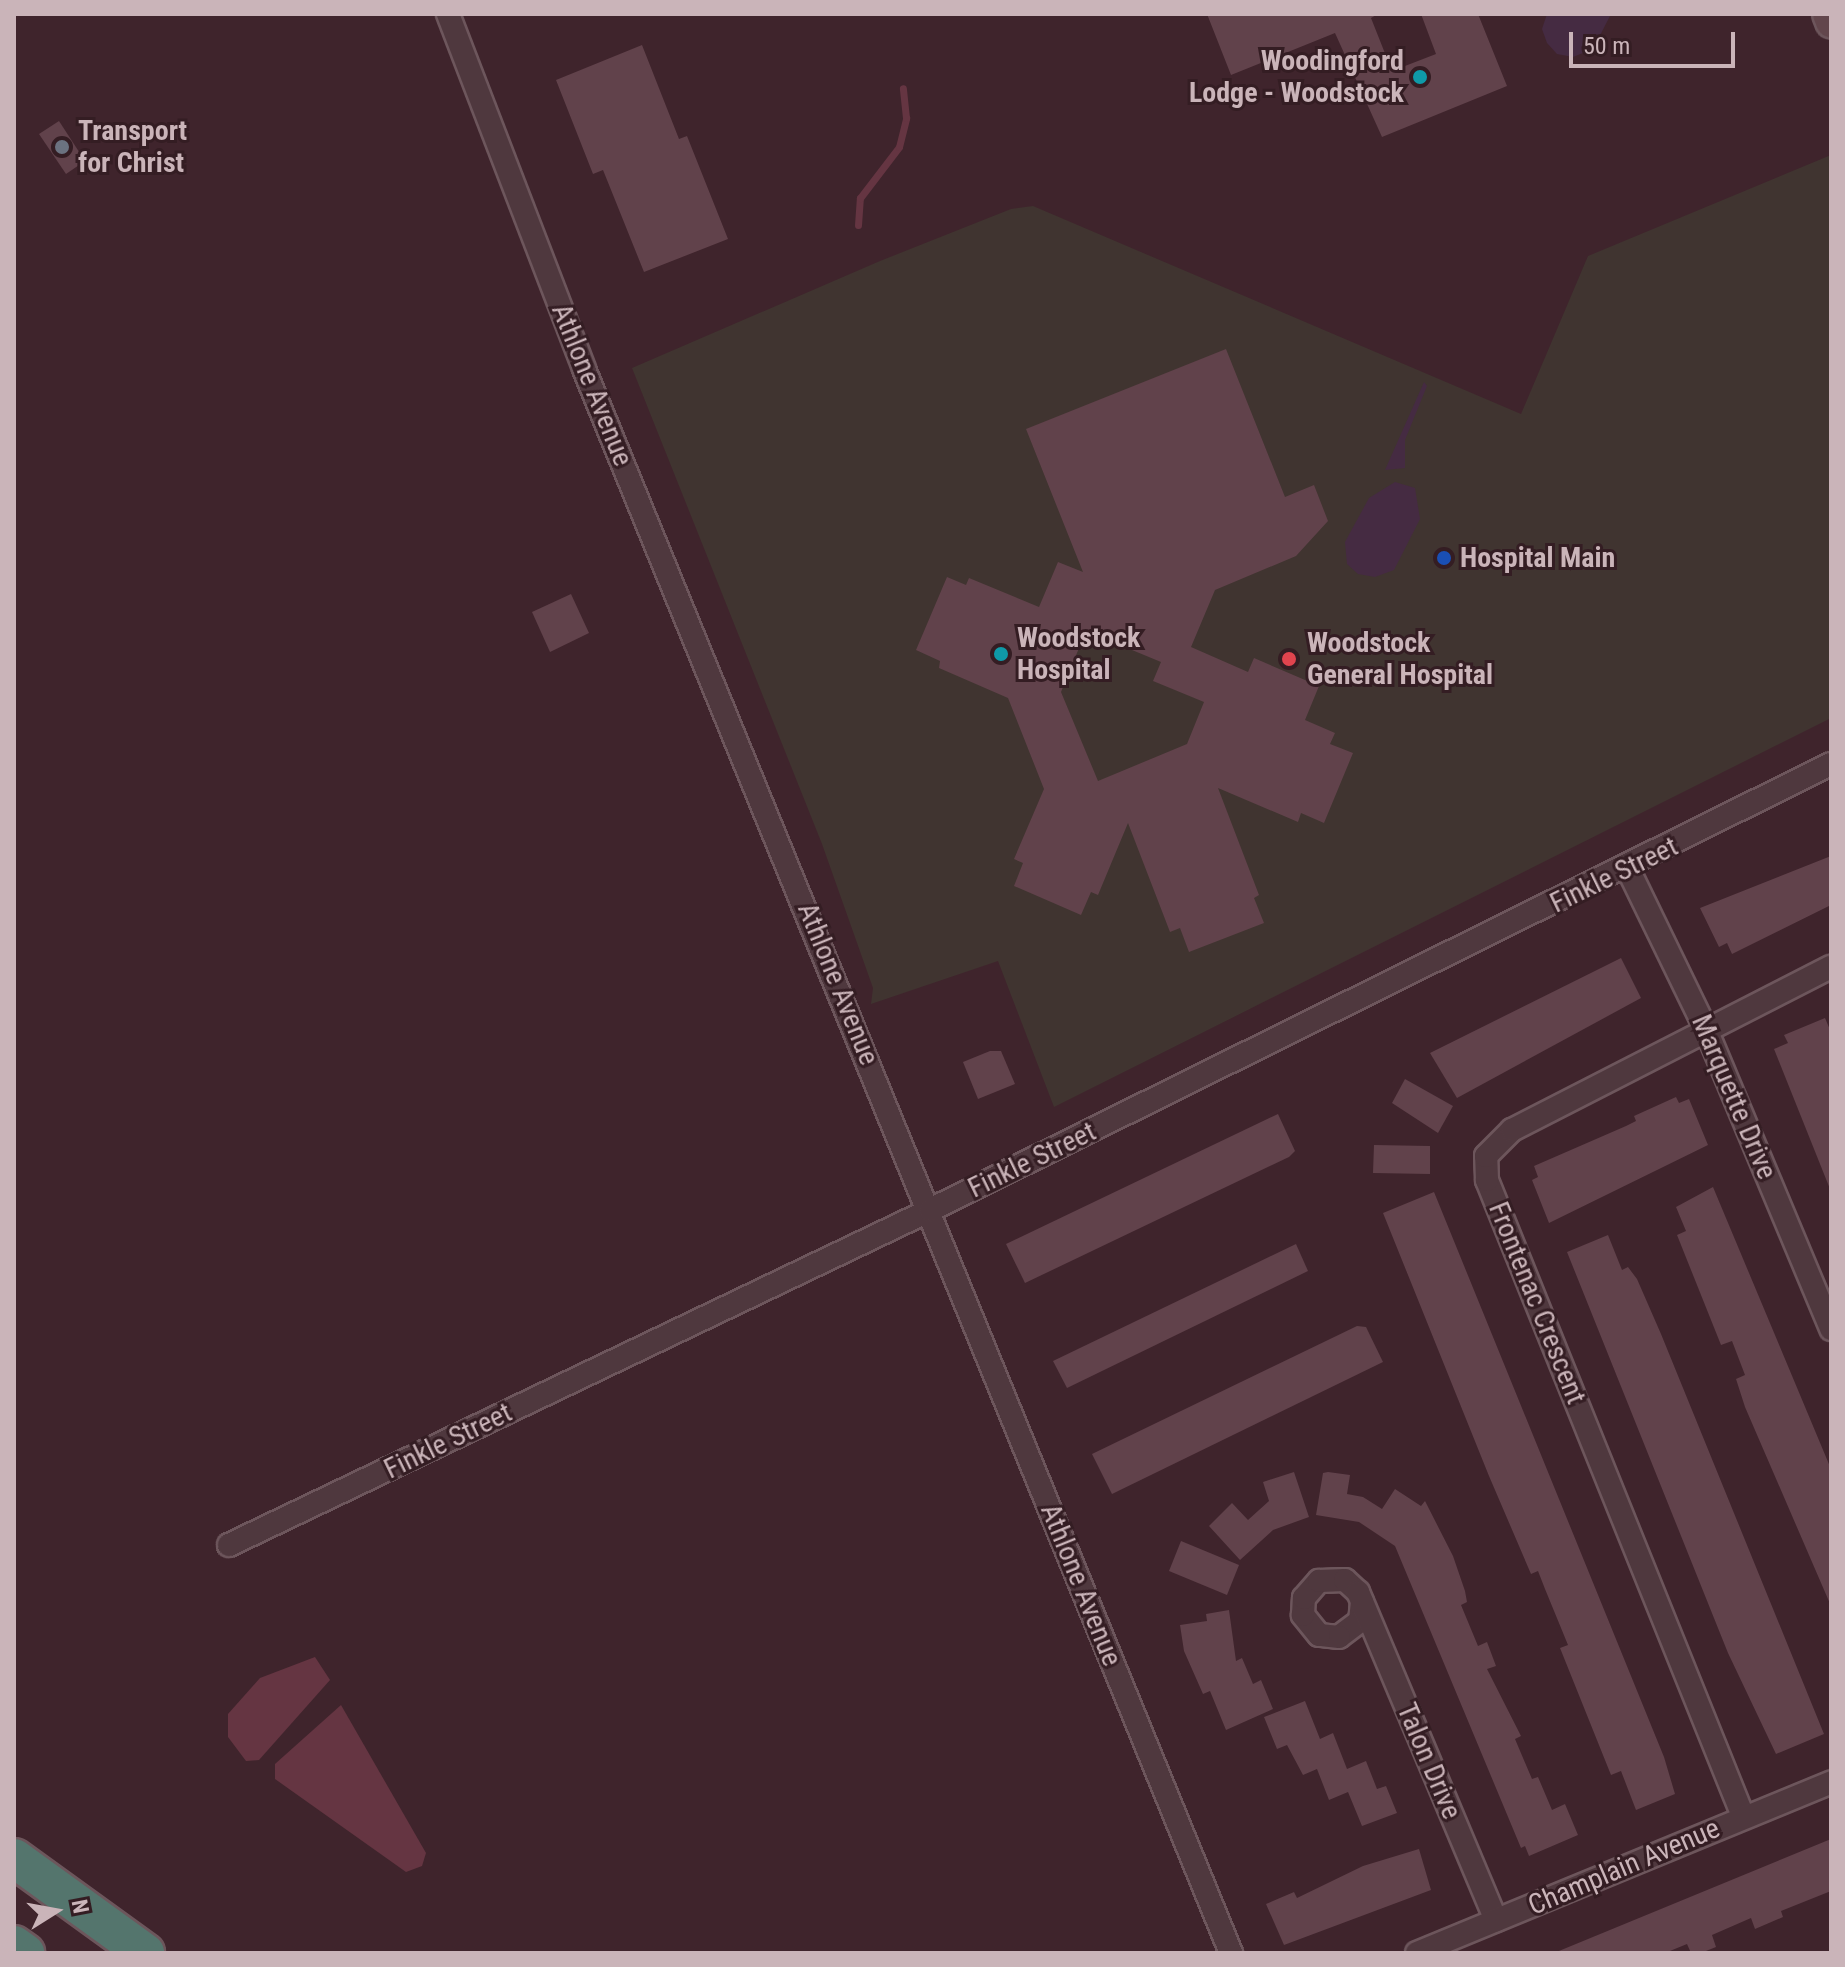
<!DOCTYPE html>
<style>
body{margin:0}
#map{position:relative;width:1845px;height:1967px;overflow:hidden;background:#3f242c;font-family:"Roboto Condensed",sans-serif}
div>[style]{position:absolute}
.medical>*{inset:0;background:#403430}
.green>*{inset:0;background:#452b42}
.water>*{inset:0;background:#653542}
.stream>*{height:7px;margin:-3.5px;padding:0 3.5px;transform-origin:3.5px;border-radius:3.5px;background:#653542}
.building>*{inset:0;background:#61424b}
.roads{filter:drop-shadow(2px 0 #6d565c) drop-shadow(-2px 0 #6d565c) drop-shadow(0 2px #6d565c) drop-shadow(0 -2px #6d565c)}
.street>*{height:22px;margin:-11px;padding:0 11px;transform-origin:11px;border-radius:11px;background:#4f383e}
.secondary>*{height:30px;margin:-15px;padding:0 15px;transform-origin:15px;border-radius:15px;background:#62464c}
.highway>*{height:38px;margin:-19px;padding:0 19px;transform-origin:19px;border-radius:19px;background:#54756d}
.dots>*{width:22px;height:22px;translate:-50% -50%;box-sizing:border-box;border:4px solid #341d23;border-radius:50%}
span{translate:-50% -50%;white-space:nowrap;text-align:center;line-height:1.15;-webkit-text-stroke:6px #341d23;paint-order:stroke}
.poi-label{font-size:28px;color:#cab4b9;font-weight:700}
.right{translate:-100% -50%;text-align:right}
.left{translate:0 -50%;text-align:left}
.street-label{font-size:28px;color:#cab4b9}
.frame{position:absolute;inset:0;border:16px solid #cab4b9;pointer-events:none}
.north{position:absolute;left:16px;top:1871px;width:80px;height:80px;-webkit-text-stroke:6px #341d23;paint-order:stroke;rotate:79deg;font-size:22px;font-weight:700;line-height:32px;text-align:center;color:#cab4b9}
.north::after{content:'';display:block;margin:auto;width:28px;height:36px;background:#cab4b9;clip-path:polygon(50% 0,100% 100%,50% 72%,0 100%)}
.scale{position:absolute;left:1569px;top:32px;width:166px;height:36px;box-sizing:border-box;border:4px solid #cab4b9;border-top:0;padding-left:10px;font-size:24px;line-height:28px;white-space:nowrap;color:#cab4b9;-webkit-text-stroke:6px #341d23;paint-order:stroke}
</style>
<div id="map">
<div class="medical">
<div style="clip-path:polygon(1831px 155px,1831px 718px,1054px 1107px,998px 961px,871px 1004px,873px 988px,822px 844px,632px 368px,880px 261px,1011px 209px,1033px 206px,1521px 414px,1588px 256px)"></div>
</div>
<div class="green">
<div style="clip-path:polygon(1547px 14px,1611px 14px,1593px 49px,1573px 57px,1557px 54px,1547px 43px,1542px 29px)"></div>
<div style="clip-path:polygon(1424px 382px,1427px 386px,1405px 440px,1405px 468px,1385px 470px)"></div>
<div style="clip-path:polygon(1395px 482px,1415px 488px,1420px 519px,1394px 570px,1375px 577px,1358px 574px,1347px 564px,1345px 542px,1369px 498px)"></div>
</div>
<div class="water">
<div style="clip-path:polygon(315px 1657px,330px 1680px,259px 1760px,246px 1761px,228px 1737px,228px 1714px,260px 1678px)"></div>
<div style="clip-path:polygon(341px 1705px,426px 1853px,422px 1866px,406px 1872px,275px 1779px,275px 1764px)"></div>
</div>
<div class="stream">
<div style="left:858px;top:225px;width:27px;rotate:-86deg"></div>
<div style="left:860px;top:198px;width:64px;rotate:-52.6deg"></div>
<div style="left:899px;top:147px;width:30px;rotate:-76deg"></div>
<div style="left:906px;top:118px;width:30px;rotate:-96deg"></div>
</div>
<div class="building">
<div style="clip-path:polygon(1207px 14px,1378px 14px,1371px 18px,1392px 71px,1436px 54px,1421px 14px,1478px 14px,1507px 86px,1382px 137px,1335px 33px,1231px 75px)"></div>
<div style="clip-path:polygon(642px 45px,679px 139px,687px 136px,728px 239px,644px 272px,603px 170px,593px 174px,556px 80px)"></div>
<div style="clip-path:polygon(59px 121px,85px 161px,66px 174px,39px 134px)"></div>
<div style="clip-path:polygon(evenodd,1226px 349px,1285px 497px,1314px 485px,1328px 521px,1296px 556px,1215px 590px,1191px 647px,1248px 672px,1254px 658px,1319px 686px,1305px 720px,1335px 733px,1330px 744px,1353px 753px,1324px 823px,1301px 813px,1298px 822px,1218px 788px,1259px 895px,1254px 898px,1264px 923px,1189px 952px,1180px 928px,1170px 932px,1128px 823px,1098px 895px,1091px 892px,1081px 915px,1014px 886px,1023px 863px,1014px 859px,1044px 789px,1008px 698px,939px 668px,940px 661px,916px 650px,947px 577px,966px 585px,969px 578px,1039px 607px,1058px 562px,1083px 572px,1026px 429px,1226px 349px,1086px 631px,1161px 662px,1153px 681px,1204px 702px,1187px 744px,1098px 781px,1061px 692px,1086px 631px)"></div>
<div style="clip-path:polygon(571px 594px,589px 633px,550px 652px,532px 612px)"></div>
<div style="clip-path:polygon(1831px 856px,1831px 905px,1732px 954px,1727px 943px,1719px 947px,1700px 908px)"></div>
<div style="clip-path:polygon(1621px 958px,1641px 998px,1457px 1098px,1430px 1053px)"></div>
<div style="clip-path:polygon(1825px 1018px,1831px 1032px,1830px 1189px,1774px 1049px,1788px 1043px,1784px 1035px)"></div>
<div style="clip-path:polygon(990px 1051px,1001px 1051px,1015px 1084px,978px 1099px,963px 1062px)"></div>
<div style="clip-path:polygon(1405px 1079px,1453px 1106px,1438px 1133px,1392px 1103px)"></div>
<div style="clip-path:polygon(1676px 1097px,1679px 1103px,1689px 1099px,1708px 1145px,1549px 1223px,1532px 1180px,1538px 1177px,1534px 1166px,1626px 1126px,1636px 1121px,1634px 1116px)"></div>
<div style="clip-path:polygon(1278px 1114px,1295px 1151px,1289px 1157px,1025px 1283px,1006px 1244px)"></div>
<div style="clip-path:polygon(1374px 1145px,1430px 1146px,1430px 1174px,1373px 1173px)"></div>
<div style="clip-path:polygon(1713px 1187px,1831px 1469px,1831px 1606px,1745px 1407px,1736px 1379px,1745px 1375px,1732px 1341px,1721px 1345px,1677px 1235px,1686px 1231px,1676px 1207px)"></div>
<div style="clip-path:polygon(1434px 1192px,1664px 1757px,1675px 1794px,1636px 1810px,1621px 1771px,1611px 1775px,1560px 1648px,1568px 1645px,1545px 1589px,1538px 1571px,1531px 1574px,1489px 1476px,1383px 1213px)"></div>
<div style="clip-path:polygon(1608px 1235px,1622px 1270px,1628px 1267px,1637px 1279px,1661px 1334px,1824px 1734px,1776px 1754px,1728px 1653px,1567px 1252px)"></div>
<div style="clip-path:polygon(1296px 1244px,1308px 1271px,1067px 1388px,1053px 1361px)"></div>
<div style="clip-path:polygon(1357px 1326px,1366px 1327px,1383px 1362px,1112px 1494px,1092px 1454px)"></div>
<div style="clip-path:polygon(1294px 1472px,1309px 1517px,1273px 1530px,1240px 1560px,1209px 1526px,1232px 1503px,1248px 1520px,1269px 1501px,1263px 1482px)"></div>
<div style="clip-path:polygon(1328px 1472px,1350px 1475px,1347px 1494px,1363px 1497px,1382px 1509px,1395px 1489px,1421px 1506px,1425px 1501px,1453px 1556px,1465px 1591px,1467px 1602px,1461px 1605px,1478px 1646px,1487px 1642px,1496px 1666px,1487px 1669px,1521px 1736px,1515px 1739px,1532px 1779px,1538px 1777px,1552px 1810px,1565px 1804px,1578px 1835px,1529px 1856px,1525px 1846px,1521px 1848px,1395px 1546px,1359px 1522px,1316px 1515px,1323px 1473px)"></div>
<div style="clip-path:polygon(1181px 1541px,1239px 1565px,1227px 1595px,1169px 1571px)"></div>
<div style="clip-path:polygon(1229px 1610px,1236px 1661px,1242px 1658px,1253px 1684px,1261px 1680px,1273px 1709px,1226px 1730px,1210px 1691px,1203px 1694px,1184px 1651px,1180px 1625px,1207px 1621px,1206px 1614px)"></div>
<div style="clip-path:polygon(1305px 1701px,1320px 1739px,1333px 1733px,1347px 1769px,1366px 1761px,1377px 1789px,1386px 1786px,1397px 1813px,1362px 1826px,1348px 1792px,1329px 1800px,1317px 1769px,1303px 1775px,1287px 1745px,1277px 1749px,1264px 1717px)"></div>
<div style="clip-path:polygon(1831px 1839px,1831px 1891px,1781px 1911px,1783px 1917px,1755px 1929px,1751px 1918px,1712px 1935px,1716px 1947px,1701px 1953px,1691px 1953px,1687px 1944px,1665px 1953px,1554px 1953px)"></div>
<div style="clip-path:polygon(1419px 1849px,1431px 1890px,1284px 1945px,1266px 1904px,1294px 1892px,1297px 1898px,1363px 1866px)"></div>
</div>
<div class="roads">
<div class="street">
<div style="left:448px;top:14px;width:380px;rotate:69deg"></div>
<div style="left:584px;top:369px;width:1711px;rotate:67.78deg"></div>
<div style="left:1628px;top:869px;width:181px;rotate:64.1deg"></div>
<div style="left:1707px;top:1032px;width:322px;rotate:67.3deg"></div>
<div style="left:229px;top:1545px;width:777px;rotate:-25.54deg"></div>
<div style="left:930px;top:1210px;width:1005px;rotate:-26.34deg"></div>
<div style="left:1362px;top:1602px;width:19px;rotate:96deg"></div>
<div style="left:1360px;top:1621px;width:26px;rotate:143deg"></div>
<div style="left:1339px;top:1637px;width:20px;rotate:-174deg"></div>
<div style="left:1319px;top:1635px;width:26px;rotate:-129deg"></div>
<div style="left:1303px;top:1615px;width:17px;rotate:-87deg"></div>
<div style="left:1304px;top:1598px;width:23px;rotate:-49deg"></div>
<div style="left:1319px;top:1581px;width:26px;rotate:-2deg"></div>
<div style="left:1345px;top:1580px;width:18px;rotate:43deg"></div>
<div style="left:1358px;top:1592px;width:356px;rotate:67.2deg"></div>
<div style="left:1743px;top:1816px;width:686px;rotate:-111.93deg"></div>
<div style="left:1487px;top:1180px;width:24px;rotate:-92deg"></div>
<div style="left:1486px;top:1156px;width:37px;rotate:-45deg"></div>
<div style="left:1512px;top:1130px;width:358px;rotate:-27.1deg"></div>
<div style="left:1417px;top:1953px;width:448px;rotate:-22.4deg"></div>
</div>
<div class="secondary">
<div style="left:1828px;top:14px;width:9px;rotate:69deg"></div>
</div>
<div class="highway">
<div style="left:14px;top:1858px;width:162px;rotate:35.9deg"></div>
<div style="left:14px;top:1945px;width:14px;rotate:36deg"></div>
</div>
</div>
<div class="dots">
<div style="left:1420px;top:77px;background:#0f9aa8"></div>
<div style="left:62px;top:147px;background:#6b7280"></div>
<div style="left:1444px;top:558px;background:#1a4fb4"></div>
<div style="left:1001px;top:654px;background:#0f9aa8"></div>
<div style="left:1289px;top:659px;background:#e0444e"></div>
</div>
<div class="poi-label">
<span class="right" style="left:1404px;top:77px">Woodingford<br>Lodge - Woodstock</span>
<span class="left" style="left:78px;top:147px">Transport<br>for Christ</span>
<span class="left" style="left:1460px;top:558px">Hospital Main</span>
<span class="left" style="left:1017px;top:654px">Woodstock<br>Hospital</span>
<span class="left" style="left:1307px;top:659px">Woodstock<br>General Hospital</span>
</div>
<div class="street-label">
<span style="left:592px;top:385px;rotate:68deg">Athlone Avenue</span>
<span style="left:1614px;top:875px;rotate:-26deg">Finkle Street</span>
<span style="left:838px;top:984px;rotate:68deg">Athlone Avenue</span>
<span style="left:1734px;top:1097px;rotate:67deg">Marquette Drive</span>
<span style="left:1032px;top:1160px;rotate:-26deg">Finkle Street</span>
<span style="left:1537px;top:1303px;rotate:68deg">Frontenac Crescent</span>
<span style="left:448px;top:1441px;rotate:-26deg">Finkle Street</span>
<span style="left:1081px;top:1585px;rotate:68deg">Athlone Avenue</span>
<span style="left:1429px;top:1761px;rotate:67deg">Talon Drive</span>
<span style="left:1624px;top:1867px;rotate:-23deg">Champlain Avenue</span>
</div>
<div class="frame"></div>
<div class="north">N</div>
<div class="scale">50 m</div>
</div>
